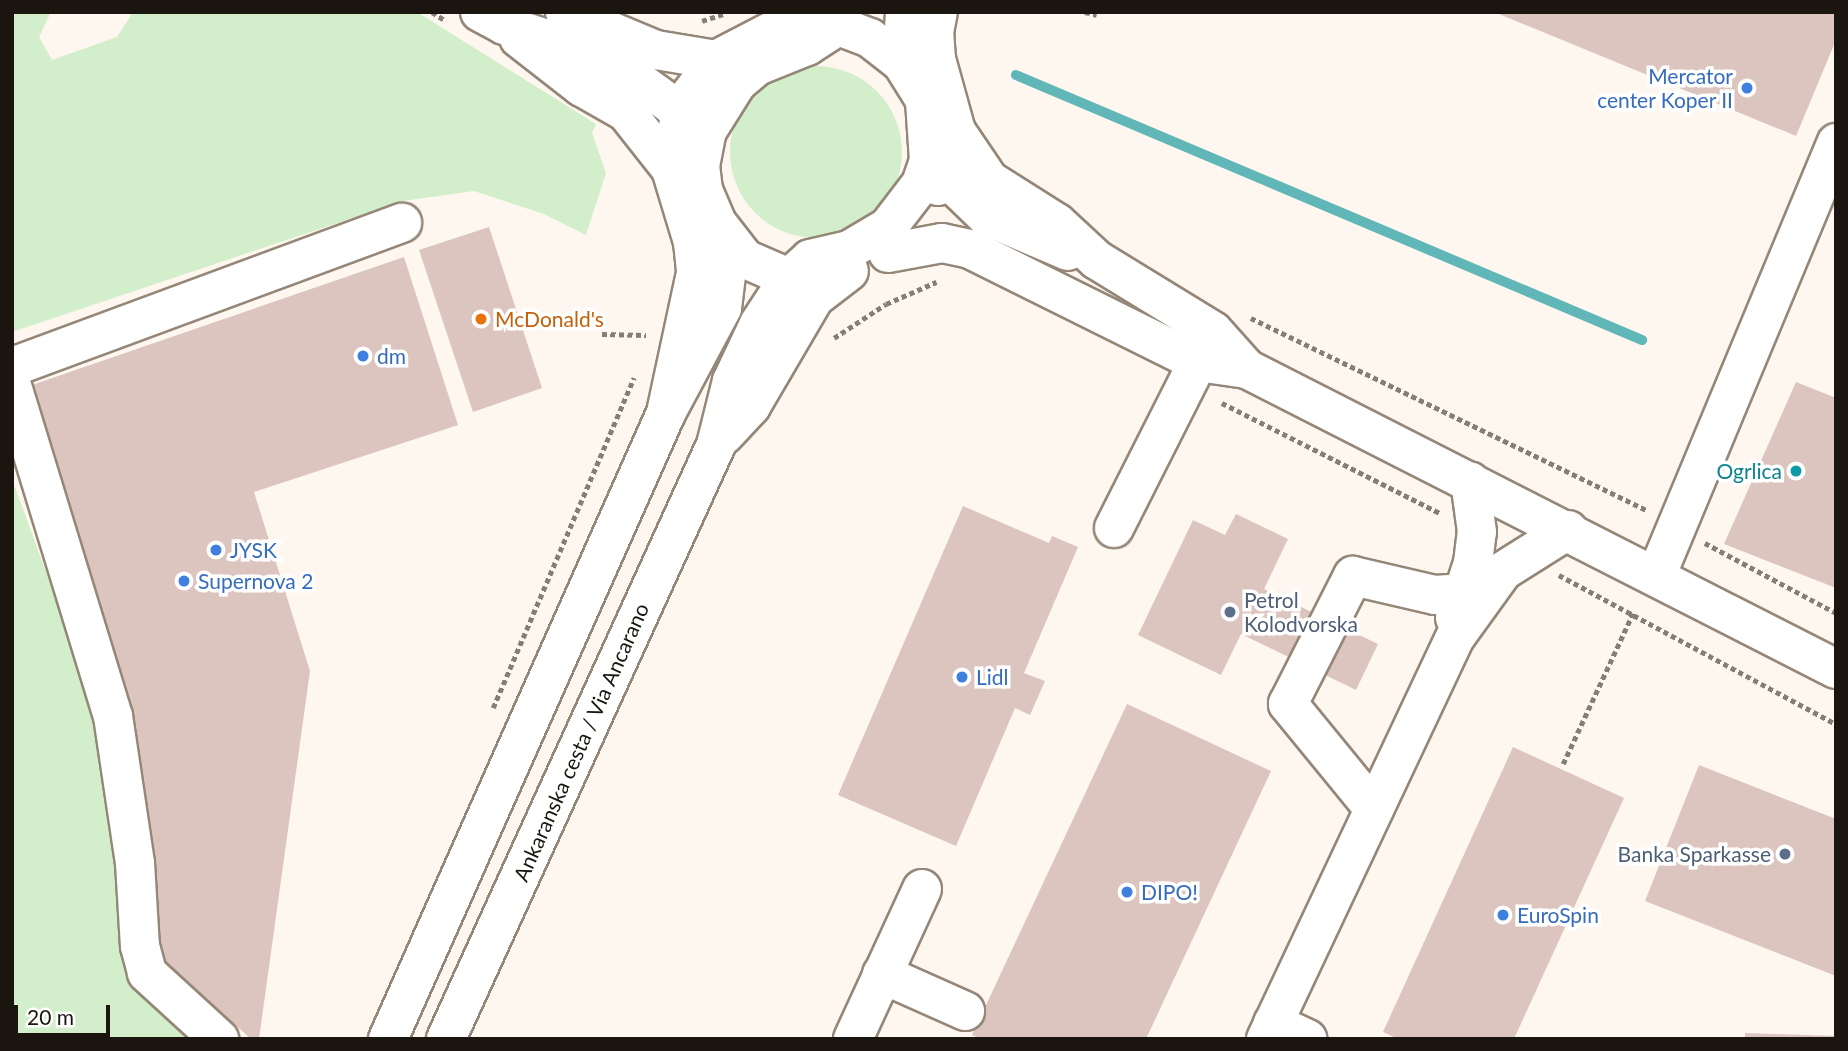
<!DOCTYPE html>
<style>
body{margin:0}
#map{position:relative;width:1848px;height:1051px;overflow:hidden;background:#fdf7f0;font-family:Lato,sans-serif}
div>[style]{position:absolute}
.green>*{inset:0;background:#d3eeca}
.round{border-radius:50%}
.stream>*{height:10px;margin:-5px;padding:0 5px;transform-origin:5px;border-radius:5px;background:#61b7b8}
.building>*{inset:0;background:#ddc5bf}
.path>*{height:4.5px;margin-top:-2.25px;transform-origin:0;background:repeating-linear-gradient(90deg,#837e77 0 5px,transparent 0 8.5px)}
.roads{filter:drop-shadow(2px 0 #958778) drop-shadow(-2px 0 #958778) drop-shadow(0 2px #958778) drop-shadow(0 -2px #958778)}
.minor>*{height:38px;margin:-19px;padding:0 19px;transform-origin:19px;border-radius:19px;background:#fff}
.dots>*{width:19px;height:19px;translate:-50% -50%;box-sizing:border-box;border:4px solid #fff;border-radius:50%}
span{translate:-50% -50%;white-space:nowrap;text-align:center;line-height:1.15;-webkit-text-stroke:7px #fff;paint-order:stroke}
.shop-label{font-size:21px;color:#366cbe}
.right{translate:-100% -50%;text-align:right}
.left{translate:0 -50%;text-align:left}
.food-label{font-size:21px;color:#c56008}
.culture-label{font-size:21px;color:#0d838f}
.service-label{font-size:21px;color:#4e5e75}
.street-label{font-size:21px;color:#1a150f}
.frame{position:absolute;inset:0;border:14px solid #1a150f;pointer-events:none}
.scale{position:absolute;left:14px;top:1005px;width:96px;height:32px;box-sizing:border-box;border:4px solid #1a150f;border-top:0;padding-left:9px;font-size:21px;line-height:24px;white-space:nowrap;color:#1a150f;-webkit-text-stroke:5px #fff;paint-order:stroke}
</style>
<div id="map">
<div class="green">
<div style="clip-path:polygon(12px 12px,51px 12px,39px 37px,52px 60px,117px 37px,133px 12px,417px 12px,596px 124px,592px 133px,606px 173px,586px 235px,544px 214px,474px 191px,403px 201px,12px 332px)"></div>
<div class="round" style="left:730px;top:66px;width:172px;height:172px"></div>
<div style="clip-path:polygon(12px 479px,103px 728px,124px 913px,196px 1039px,12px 1039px)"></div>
</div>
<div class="stream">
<div style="left:1016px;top:75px;width:680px;rotate:22.94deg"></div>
</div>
<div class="building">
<div style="clip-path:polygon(1494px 12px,1836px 12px,1836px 40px,1796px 136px)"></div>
<div style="clip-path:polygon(489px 227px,542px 388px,473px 412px,419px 250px)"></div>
<div style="clip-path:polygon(404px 257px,458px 425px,254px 492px,310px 671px,259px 1039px,251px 1039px,153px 950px,26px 387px)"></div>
<div style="clip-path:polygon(1796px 382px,1836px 398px,1836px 588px,1724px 544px)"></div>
<div style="clip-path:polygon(963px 506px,1049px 543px,1052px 536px,1078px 547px,1024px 673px,1045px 681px,1030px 715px,1015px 708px,956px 846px,838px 795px)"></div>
<div style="clip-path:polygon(1236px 514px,1288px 539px,1264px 589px,1378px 644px,1356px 690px,1241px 634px,1221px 675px,1138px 635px,1193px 520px,1225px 535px)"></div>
<div style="clip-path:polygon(1127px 704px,1271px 771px,1146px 1039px,980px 1039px,972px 1035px)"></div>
<div style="clip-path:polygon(1513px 747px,1624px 798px,1514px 1039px,1398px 1039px,1383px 1032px)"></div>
<div style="clip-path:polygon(1699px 765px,1836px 819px,1836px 976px,1645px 901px)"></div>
<div style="clip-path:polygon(1745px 1033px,1836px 1036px,1836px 1039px,1745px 1039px)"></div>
</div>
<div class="path">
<div style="left:432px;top:12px;width:17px;rotate:33deg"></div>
<div style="left:1085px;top:12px;width:12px;rotate:14deg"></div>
<div style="left:702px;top:21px;width:22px;rotate:-18deg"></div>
<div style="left:1251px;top:318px;width:439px;rotate:25.9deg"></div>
<div style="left:602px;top:334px;width:44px;rotate:1.3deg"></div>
<div style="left:834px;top:338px;width:62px;rotate:-33.2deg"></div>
<div style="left:886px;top:304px;width:55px;rotate:-23.7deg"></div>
<div style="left:1222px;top:403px;width:244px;rotate:26.8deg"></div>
<div style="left:1705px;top:543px;width:149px;rotate:28.1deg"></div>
<div style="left:1559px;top:575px;width:315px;rotate:28.3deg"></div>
<div style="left:493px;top:708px;width:359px;rotate:-66.9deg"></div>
<div style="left:1563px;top:764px;width:166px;rotate:-65.1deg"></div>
</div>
<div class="roads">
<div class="minor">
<div style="left:480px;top:12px;width:27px;rotate:28deg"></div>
<div style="left:504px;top:25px;width:83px;rotate:18.2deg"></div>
<div style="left:583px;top:51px;width:65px;rotate:28.5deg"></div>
<div style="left:640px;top:82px;width:41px;rotate:36deg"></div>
<div style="left:673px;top:106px;width:34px;rotate:54deg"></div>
<div style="left:565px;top:12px;width:99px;rotate:22.7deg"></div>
<div style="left:656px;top:50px;width:61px;rotate:9.5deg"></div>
<div style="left:519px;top:38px;width:80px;rotate:37.9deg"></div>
<div style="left:582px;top:87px;width:51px;rotate:29.6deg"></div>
<div style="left:626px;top:112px;width:73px;rotate:51.7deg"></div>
<div style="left:902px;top:63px;width:51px;rotate:-86.6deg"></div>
<div style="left:956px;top:131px;width:59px;rotate:56deg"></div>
<div style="left:989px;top:180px;width:80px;rotate:32.3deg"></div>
<div style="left:1057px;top:223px;width:54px;rotate:42.8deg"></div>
<div style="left:1097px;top:260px;width:136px;rotate:31.5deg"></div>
<div style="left:1213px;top:331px;width:51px;rotate:48.2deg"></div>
<div style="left:929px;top:161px;width:79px;rotate:44deg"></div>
<div style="left:986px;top:216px;width:89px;rotate:23.1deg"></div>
<div style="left:938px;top:186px;width:58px;rotate:-71.9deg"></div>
<div style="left:956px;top:131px;width:75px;rotate:-105.5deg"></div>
<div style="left:936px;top:59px;width:27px;rotate:-94deg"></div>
<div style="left:934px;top:32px;width:20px;rotate:-79deg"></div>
<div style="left:888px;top:253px;width:55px;rotate:-10.5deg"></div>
<div style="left:942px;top:243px;width:29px;rotate:12deg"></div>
<div style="left:970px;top:249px;width:254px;rotate:26.4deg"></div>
<div style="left:1198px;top:362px;width:49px;rotate:8.1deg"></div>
<div style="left:1247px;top:369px;width:661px;rotate:26.99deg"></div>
<div style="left:812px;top:277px;width:23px;rotate:178deg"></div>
<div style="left:789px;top:278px;width:48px;rotate:-156.6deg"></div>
<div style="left:745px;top:259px;width:46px;rotate:-127.9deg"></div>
<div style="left:717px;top:223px;width:36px;rotate:-113deg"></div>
<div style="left:703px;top:190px;width:24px;rotate:-97deg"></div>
<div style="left:700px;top:166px;width:36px;rotate:-79deg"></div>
<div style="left:707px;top:131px;width:57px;rotate:-58deg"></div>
<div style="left:737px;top:83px;width:26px;rotate:-40deg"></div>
<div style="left:757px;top:66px;width:54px;rotate:-21.8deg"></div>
<div style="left:807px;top:46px;width:40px;rotate:-32.9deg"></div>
<div style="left:12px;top:367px;width:416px;rotate:-20.3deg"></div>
<div style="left:12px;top:386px;width:345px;rotate:73deg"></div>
<div style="left:113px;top:716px;width:149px;rotate:81.5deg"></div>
<div style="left:135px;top:863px;width:83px;rotate:86.6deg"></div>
<div style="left:140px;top:946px;width:28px;rotate:75deg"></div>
<div style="left:147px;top:973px;width:98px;rotate:42.5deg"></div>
<div style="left:724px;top:435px;width:40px;rotate:-47deg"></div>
<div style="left:751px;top:406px;width:125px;rotate:-59.7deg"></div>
<div style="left:814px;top:298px;width:44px;rotate:-37.6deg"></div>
<div style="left:1114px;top:528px;width:186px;rotate:-63.2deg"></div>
<div style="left:1657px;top:574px;width:467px;rotate:-67.4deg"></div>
<div style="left:1455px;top:618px;width:58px;rotate:-71.9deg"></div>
<div style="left:1473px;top:563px;width:31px;rotate:-83deg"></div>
<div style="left:1477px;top:532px;width:51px;rotate:-97.8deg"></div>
<div style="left:1374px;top:809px;width:136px;rotate:-129.3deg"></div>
<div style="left:1288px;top:704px;width:144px;rotate:-63.1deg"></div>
<div style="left:1353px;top:576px;width:84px;rotate:13deg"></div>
<div style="left:1435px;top:595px;width:29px;rotate:-4deg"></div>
<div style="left:882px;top:974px;width:91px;rotate:24deg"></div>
<div style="left:1273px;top:1023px;width:38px;rotate:25deg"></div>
<div style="left:388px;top:1039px;width:685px;rotate:-66.05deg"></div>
<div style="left:666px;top:413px;width:119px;rotate:-61.9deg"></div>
<div style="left:722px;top:308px;width:65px;rotate:-83deg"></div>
<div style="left:446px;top:1039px;width:652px;rotate:-65.56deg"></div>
<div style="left:716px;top:445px;width:66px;rotate:-76deg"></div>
<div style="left:732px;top:381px;width:63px;rotate:-64.7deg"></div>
<div style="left:759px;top:324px;width:55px;rotate:-56.9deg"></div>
<div style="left:789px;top:278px;width:28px;rotate:-42deg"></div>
<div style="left:810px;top:259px;width:40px;rotate:-13deg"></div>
<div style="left:849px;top:250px;width:45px;rotate:-30.5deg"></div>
<div style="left:888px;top:227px;width:54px;rotate:-52.5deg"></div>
<div style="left:921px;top:184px;width:24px;rotate:-71deg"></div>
<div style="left:929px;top:161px;width:61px;rotate:-93.8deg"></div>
<div style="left:925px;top:100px;width:44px;rotate:-121.9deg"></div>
<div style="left:902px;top:63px;width:41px;rotate:-142deg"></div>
<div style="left:870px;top:38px;width:33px;rotate:-159deg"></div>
<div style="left:839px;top:26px;width:50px;rotate:-175.4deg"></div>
<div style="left:789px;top:22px;width:82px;rotate:152.5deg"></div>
<div style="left:716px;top:60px;width:42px;rotate:126.3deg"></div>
<div style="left:691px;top:94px;width:24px;rotate:118deg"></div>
<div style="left:680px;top:115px;width:55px;rotate:99.5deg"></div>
<div style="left:671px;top:169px;width:76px;rotate:73.2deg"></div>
<div style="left:693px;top:242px;width:31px;rotate:84deg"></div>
<div style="left:696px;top:273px;width:143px;rotate:102.1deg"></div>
<div style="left:853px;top:1039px;width:165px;rotate:-65.3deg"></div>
<div style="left:1266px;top:1039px;width:446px;rotate:-64.8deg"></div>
<div style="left:1456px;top:636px;width:80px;rotate:-54.1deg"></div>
<div style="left:1503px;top:571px;width:77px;rotate:-32.2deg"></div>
</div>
</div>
<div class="dots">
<div style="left:1747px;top:88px;background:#3f7fe0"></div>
<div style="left:481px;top:319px;background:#e8710a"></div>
<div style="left:363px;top:356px;background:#3f7fe0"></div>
<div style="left:1796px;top:471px;background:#0f9aa8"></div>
<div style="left:216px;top:550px;background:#3f7fe0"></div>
<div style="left:184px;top:581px;background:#3f7fe0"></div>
<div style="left:1230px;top:612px;background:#5c6f8a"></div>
<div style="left:962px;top:677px;background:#3f7fe0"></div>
<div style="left:1785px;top:854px;background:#5c6f8a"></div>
<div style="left:1127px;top:892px;background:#3f7fe0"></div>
<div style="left:1503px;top:915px;background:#3f7fe0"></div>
</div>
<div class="shop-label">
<span class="right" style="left:1733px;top:88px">Mercator<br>center Koper II</span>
<span class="left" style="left:377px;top:356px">dm</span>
<span class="left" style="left:230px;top:550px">JYSK</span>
<span class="left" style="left:198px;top:581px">Supernova 2</span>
<span class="left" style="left:976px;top:677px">Lidl</span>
<span class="left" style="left:1141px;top:892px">DIPO!</span>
<span class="left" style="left:1517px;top:915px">EuroSpin</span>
</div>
<div class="food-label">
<span class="left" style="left:495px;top:319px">McDonald's</span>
</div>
<div class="culture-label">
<span class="right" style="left:1782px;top:471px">Ogrlica</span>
</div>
<div class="service-label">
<span class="left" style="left:1244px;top:612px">Petrol<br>Kolodvorska</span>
<span class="right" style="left:1771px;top:854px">Banka Sparkasse</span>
</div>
<div class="street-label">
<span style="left:581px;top:742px;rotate:-66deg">Ankaranska cesta / Via Ancarano</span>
</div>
<div class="frame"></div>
<div class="scale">20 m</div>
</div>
